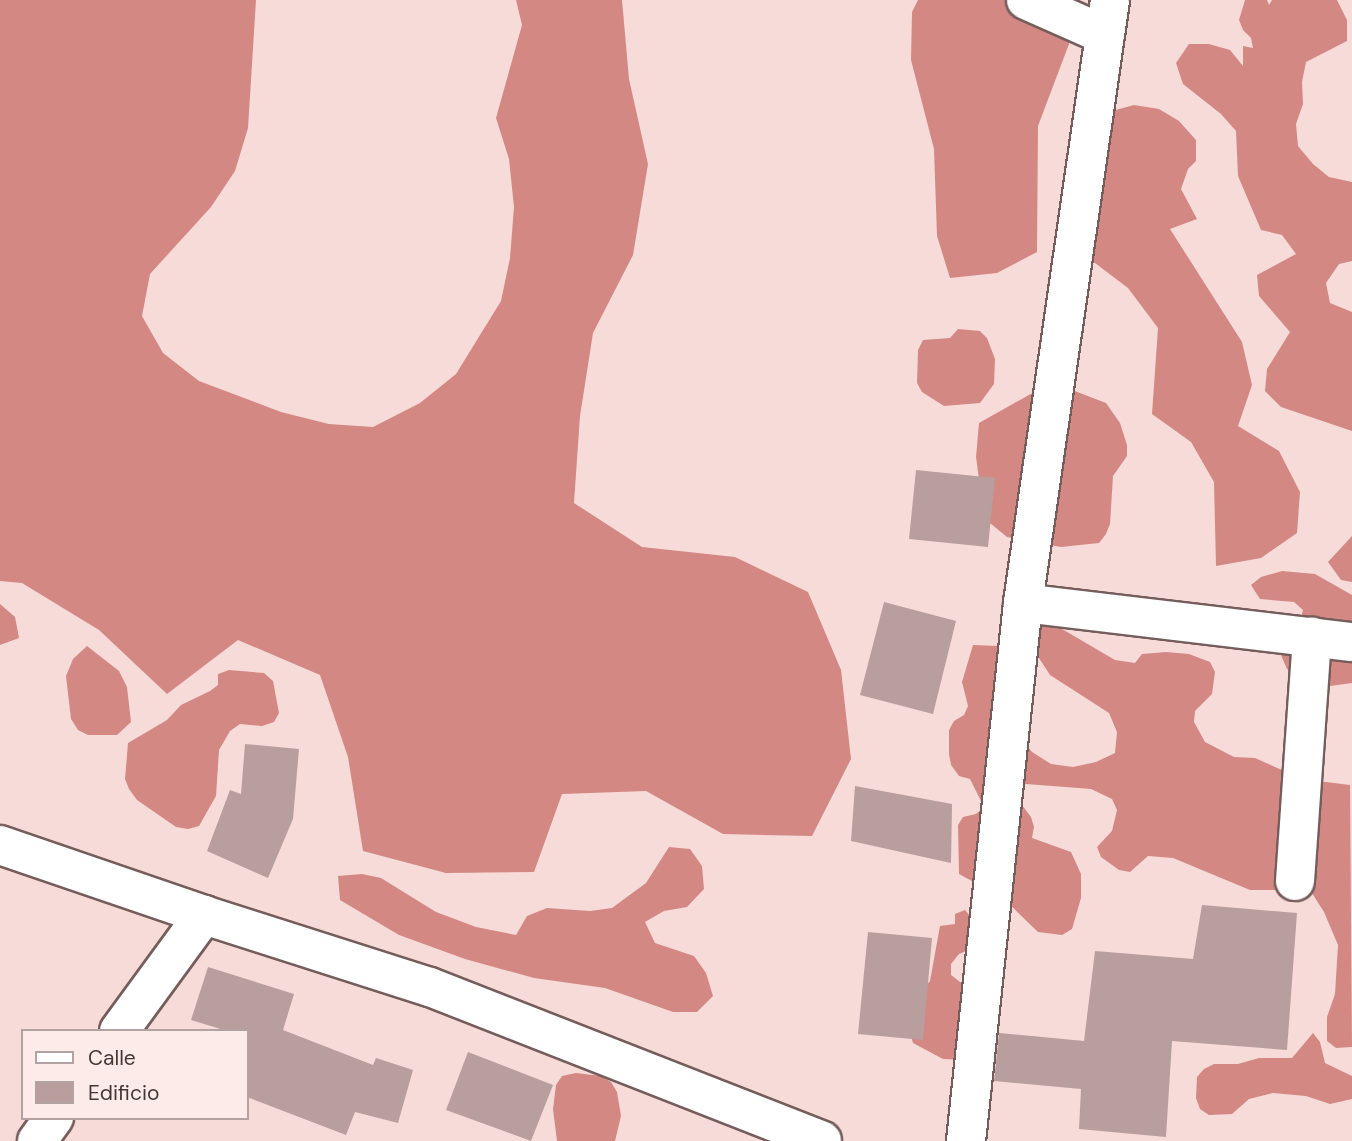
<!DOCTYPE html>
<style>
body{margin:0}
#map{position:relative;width:1352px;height:1141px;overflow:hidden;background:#f7dbd8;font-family:"DM Sans",sans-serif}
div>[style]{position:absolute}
.forest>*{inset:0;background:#d38884}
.building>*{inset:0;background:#b89e9c}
.roads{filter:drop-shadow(2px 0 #755d5c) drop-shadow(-2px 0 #755d5c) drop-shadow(0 2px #755d5c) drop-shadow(0 -2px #755d5c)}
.minor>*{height:38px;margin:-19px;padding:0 19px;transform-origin:19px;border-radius:19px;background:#fff}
span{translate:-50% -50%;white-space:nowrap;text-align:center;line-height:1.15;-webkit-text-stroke:7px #fcebe9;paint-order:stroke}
.legend{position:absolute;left:21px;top:1029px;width:228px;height:91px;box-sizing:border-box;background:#fcebe9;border:2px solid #b2a3a2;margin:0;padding:9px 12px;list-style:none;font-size:21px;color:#433837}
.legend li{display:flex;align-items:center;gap:14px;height:35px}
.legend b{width:35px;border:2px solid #b2a3a2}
</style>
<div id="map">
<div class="forest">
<div style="clip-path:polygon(0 0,256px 0,248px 128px,235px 171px,211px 207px,150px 274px,142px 316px,163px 353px,199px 381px,281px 412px,329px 424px,373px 427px,420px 403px,456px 374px,501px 301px,510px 258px,514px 207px,509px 159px,496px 118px,522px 25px,516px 0,622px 0,629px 79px,648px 164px,633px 255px,593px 333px,580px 416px,574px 503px,642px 547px,735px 557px,808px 592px,841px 670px,851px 759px,812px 836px,723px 834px,646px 791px,562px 794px,534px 872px,446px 873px,363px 851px,348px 757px,320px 675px,238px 640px,167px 694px,99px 630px,22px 583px,0 581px)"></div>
<div style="clip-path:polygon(918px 0,1067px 0,1069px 44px,1038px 126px,1037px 252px,997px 273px,950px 278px,937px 236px,934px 149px,911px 60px,912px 12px)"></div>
<div style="clip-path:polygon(1245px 0,1267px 0,1269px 5px,1272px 0,1337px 0,1347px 20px,1347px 41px,1306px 62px,1302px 82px,1303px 104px,1296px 124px,1298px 146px,1313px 164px,1329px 177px,1352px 182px,1352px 261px,1339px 264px,1326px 283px,1330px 303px,1352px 312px,1352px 431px,1281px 407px,1265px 391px,1267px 369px,1290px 332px,1259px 296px,1257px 275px,1296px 254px,1282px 235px,1261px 230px,1238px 176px,1236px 131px,1221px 114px,1183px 84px,1176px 63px,1189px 44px,1209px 44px,1230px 50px,1243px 66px,1243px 46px,1253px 48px,1251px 38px,1243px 30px,1239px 20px)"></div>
<div style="clip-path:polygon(1134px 105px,1159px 109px,1179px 121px,1196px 140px,1196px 161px,1188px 169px,1181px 189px,1197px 219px,1170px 229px,1242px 342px,1252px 385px,1238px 426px,1279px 451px,1300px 492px,1297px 533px,1261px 558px,1216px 566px,1214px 482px,1191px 442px,1152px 414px,1158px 328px,1128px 288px,1091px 260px,1112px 111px)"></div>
<div style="clip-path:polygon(958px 329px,980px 331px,987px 338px,995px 359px,994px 384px,980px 403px,944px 406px,922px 392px,917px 383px,918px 350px,923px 340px,950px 338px)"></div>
<div style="clip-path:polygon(1072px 390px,1106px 403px,1120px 423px,1127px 445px,1127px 456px,1113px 476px,1110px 524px,1106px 534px,1099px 543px,1061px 547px,1007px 537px,990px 523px,982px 501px,976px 457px,979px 423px,1036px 391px)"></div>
<div style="clip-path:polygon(1352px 536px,1352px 582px,1341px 580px,1328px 562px)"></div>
<div style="clip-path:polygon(1282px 571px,1315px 574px,1352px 595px,1352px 683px,1330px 686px,1297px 676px,1287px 669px,1277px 646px,1300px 621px,1303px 610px,1294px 602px,1260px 599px,1251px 585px,1261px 577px)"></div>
<div style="clip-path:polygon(0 604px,15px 617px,19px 638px,0 645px)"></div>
<div style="clip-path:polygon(1037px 625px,1062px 629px,1115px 660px,1135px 663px,1142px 654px,1166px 652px,1189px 654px,1210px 662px,1215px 672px,1212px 694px,1195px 711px,1194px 722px,1205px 742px,1234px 757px,1255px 758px,1302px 779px,1350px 785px,1352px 1047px,1336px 1048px,1327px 1041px,1327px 1017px,1335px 994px,1338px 945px,1324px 912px,1310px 890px,1295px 881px,1274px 890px,1250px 890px,1173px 858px,1148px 856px,1130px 872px,1119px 870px,1101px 857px,1097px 847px,1112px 831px,1117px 810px,1112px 799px,1091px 789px,1026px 784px,1016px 789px,1018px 800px,1031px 817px,1034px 827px,1032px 838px,1071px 852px,1081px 874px,1081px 898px,1072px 929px,1062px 935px,1038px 932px,1003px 898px,959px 874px,958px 825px,963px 817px,976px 814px,984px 807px,970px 779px,959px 776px,951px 765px,949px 754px,949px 730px,954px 721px,964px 715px,968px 706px,962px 682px,973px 645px,1000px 646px,1017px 733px,1032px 752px,1051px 764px,1073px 767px,1096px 762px,1115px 753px,1117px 732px,1109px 713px,1050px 675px,1026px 638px)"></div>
<div style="clip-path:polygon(87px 646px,119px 671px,127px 687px,131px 722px,117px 735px,88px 735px,78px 730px,71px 719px,66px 676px,73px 659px)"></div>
<div style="clip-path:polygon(229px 670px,264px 673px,273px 681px,279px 713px,274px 722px,262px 726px,240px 724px,230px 731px,219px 750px,216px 796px,199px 826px,188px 829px,176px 827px,137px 800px,129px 789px,125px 779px,128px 743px,167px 720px,181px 705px,210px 691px,218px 685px,218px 674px)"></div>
<div style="clip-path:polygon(669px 847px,690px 849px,702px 866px,704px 889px,687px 907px,664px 911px,645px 922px,655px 943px,694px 956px,706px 973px,713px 996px,697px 1012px,673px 1012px,605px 988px,534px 978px,465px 959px,399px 935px,340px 900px,338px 876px,362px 874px,381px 878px,436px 912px,476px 927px,516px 935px,527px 916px,547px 908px,590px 911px,612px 908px,646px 883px)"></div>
<div style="clip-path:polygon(965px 910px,972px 918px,971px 949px,959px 954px,951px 964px,951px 975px,977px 995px,968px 1060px,943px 1059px,913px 1043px,910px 1033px,916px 998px,930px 981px,940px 926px,955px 924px,955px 914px)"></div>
<div style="clip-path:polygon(1313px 1033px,1320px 1042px,1325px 1063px,1352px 1076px,1352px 1099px,1330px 1104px,1306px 1096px,1273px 1093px,1249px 1099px,1232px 1114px,1209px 1115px,1200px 1109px,1196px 1098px,1197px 1077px,1204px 1069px,1214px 1064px,1238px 1064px,1259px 1058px,1292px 1058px)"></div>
<div style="clip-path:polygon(576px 1073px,601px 1076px,611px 1082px,617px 1092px,621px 1116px,615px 1141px,557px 1141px,553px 1109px,556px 1085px,562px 1076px)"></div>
</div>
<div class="building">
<div style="clip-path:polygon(916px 470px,995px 478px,988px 547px,909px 539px)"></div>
<div style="clip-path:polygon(884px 602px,956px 621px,933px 714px,860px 695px)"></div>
<div style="clip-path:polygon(245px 744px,299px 749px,293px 819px,268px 878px,207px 851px,230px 790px,241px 794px)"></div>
<div style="clip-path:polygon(855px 786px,952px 804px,951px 863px,851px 841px)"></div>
<div style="clip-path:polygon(1202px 905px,1297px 913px,1287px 1050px,1172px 1041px,1166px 1137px,1079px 1129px,1081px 1089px,994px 1081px,999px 1033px,1084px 1041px,1095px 951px,1193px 959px)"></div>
<div style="clip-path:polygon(868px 932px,932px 938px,923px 1040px,858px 1034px)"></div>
<div style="clip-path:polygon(208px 967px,294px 994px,283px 1030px,373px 1065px,376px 1058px,413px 1070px,398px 1123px,355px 1112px,346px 1135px,247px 1097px,247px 1031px,227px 1031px,191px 1020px)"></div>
<div style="clip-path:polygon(468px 1052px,553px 1085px,531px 1141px,446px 1110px)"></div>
</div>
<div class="roads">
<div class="minor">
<div style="left:1026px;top:0;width:86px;rotate:23.9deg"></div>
<div style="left:1023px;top:603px;width:331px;rotate:6.8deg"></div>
<div style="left:0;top:845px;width:216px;rotate:18.9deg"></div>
<div style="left:204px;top:915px;width:237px;rotate:17.7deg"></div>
<div style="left:430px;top:987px;width:421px;rotate:21.4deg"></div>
<div style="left:1295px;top:881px;width:245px;rotate:-86deg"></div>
<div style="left:119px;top:1031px;width:144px;rotate:-53.8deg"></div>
<div style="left:37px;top:1141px;width:29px;rotate:-54deg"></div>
<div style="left:966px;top:1141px;width:541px;rotate:-83.95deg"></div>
<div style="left:1023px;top:603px;width:609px;rotate:-81.79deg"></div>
</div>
</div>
<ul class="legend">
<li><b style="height:9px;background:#fff"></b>Calle</li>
<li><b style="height:19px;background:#b89e9c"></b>Edificio</li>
</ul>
</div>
